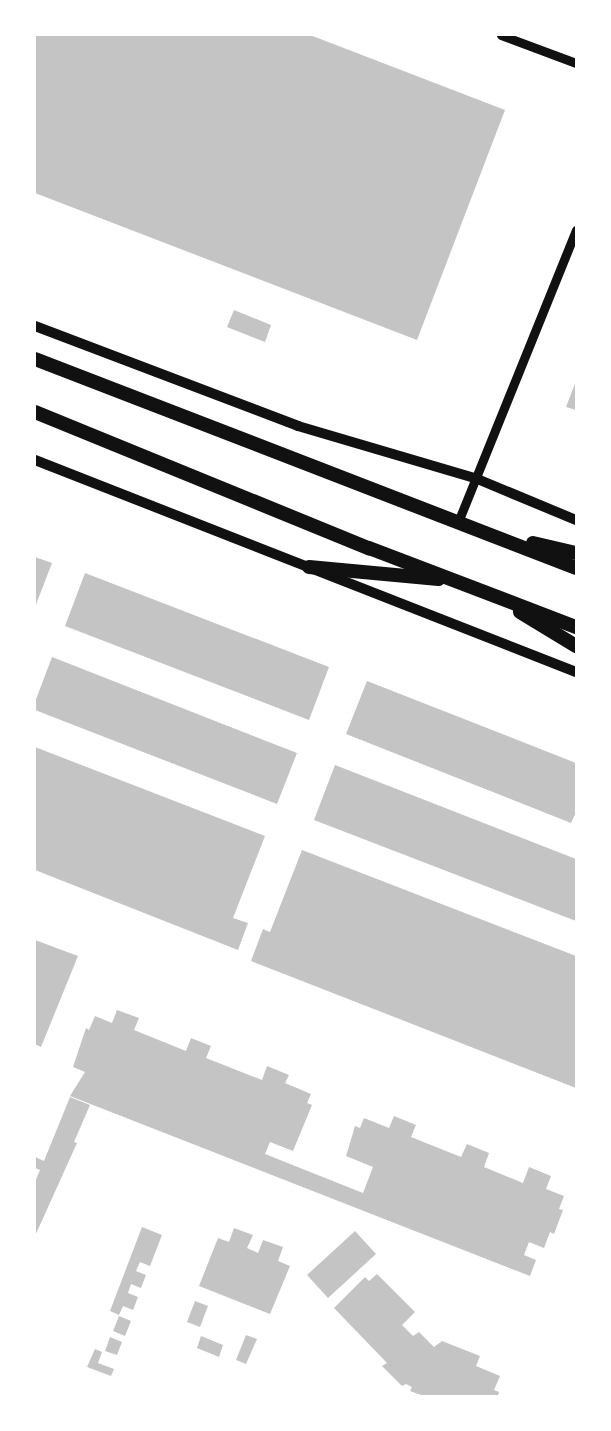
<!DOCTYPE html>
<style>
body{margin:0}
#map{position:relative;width:611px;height:1431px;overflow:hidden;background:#fff;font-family:Montserrat,sans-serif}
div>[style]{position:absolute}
.building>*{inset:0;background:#c4c4c4}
.tertiary>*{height:9px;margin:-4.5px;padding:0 4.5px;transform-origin:4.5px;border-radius:4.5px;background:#111}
.secondary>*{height:10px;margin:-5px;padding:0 5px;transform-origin:5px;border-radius:5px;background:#111}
.trunk>*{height:14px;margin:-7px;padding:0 7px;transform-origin:7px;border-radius:7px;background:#111}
span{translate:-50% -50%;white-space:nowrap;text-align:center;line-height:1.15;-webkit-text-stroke:4px #fff;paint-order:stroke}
.frame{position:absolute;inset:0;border:36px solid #fff;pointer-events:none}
</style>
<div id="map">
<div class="building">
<div style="clip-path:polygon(35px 35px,310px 35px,505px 110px,417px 340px,35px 193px)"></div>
<div style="clip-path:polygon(234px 310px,271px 325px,265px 342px,227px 327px)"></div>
<div style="clip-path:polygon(576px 381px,576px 410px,566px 407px)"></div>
<div style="clip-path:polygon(35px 557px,52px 563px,35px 607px)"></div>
<div style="clip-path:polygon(85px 573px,329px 667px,309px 720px,65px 626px)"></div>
<div style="clip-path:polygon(52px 657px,297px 753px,277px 804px,35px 710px,35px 702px)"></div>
<div style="clip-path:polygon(367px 681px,576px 763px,576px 812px,571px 823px,346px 734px)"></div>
<div style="clip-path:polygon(35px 747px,265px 836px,233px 918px,248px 923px,238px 950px,35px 870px)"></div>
<div style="clip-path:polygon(335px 765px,576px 859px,576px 921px,314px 820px)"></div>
<div style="clip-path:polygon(302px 850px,576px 956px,576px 1088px,251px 961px,263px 929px,270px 932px)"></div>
<div style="clip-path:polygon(35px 940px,78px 956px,41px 1047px,35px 1044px)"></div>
<div style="clip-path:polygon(117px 1010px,139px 1018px,134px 1030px,186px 1051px,191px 1038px,211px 1046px,206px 1058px,262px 1080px,267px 1066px,289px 1075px,285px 1083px,311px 1094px,307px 1103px,312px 1105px,293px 1151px,270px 1142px,265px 1154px,363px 1193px,373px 1167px,346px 1156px,355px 1126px,360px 1128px,364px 1118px,389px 1128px,394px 1116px,416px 1125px,411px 1137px,461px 1157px,467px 1144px,489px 1153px,484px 1167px,523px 1183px,529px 1167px,551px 1176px,546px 1189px,564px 1196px,559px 1209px,563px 1210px,554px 1234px,550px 1232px,544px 1248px,529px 1242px,524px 1255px,536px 1260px,530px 1276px,70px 1096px,85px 1072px,73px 1067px,86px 1028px,89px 1030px,95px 1016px,112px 1023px)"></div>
<div style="clip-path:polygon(70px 1097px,90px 1105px,74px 1142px,77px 1143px,35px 1236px,35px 1182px,40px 1170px,35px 1168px,35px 1157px,44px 1161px)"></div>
<div style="clip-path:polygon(142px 1227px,162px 1235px,150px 1266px,140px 1262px,136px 1271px,146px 1275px,141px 1288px,131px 1284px,128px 1293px,138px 1297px,133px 1310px,123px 1306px,119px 1315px,110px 1311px)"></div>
<div style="clip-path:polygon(234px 1228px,253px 1235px,247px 1248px,258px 1253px,263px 1240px,283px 1247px,278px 1261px,290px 1266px,270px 1314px,199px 1286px,218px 1238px,229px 1242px)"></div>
<div style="clip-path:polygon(355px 1231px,376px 1254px,328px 1298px,307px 1275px)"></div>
<div style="clip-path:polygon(377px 1274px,415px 1312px,402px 1325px,413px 1336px,419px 1332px,434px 1347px,442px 1341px,480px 1356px,476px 1366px,500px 1376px,494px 1390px,499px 1392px,498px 1396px,424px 1396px,410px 1391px,412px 1387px,406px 1384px,402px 1386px,382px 1366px,387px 1363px,334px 1308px,365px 1277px,369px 1281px)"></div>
<div style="clip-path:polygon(195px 1301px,208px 1306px,200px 1327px,187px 1322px)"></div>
<div style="clip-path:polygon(119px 1316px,131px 1321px,125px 1336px,113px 1331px)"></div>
<div style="clip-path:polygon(246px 1335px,257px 1339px,246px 1364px,236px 1360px)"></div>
<div style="clip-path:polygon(201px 1336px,223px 1345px,219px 1357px,197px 1348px)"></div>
<div style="clip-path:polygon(110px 1337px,122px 1342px,117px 1355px,105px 1351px)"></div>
<div style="clip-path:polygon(95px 1349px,102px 1352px,98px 1363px,114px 1369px,111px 1376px,87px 1367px)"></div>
</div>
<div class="tertiary">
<div style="left:501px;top:35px;width:80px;rotate:20.5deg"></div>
<div style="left:458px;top:522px;width:315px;rotate:-68deg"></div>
</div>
<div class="secondary">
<div style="left:35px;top:326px;width:281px;rotate:20.8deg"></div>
<div style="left:298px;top:426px;width:184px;rotate:16.4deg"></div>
<div style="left:475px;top:478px;width:109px;rotate:22.6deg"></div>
<div style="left:35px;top:460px;width:581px;rotate:21.4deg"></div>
</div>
<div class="trunk">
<div style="left:35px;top:359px;width:580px;rotate:21.12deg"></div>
<div style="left:35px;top:412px;width:361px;rotate:22.2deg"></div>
<div style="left:369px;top:548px;width:222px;rotate:20.9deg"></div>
<div style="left:533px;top:543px;width:44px;rotate:13.1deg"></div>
<div style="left:309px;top:567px;width:130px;rotate:5.3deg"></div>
<div style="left:520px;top:612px;width:66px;rotate:31.3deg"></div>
</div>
<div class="frame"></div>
</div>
